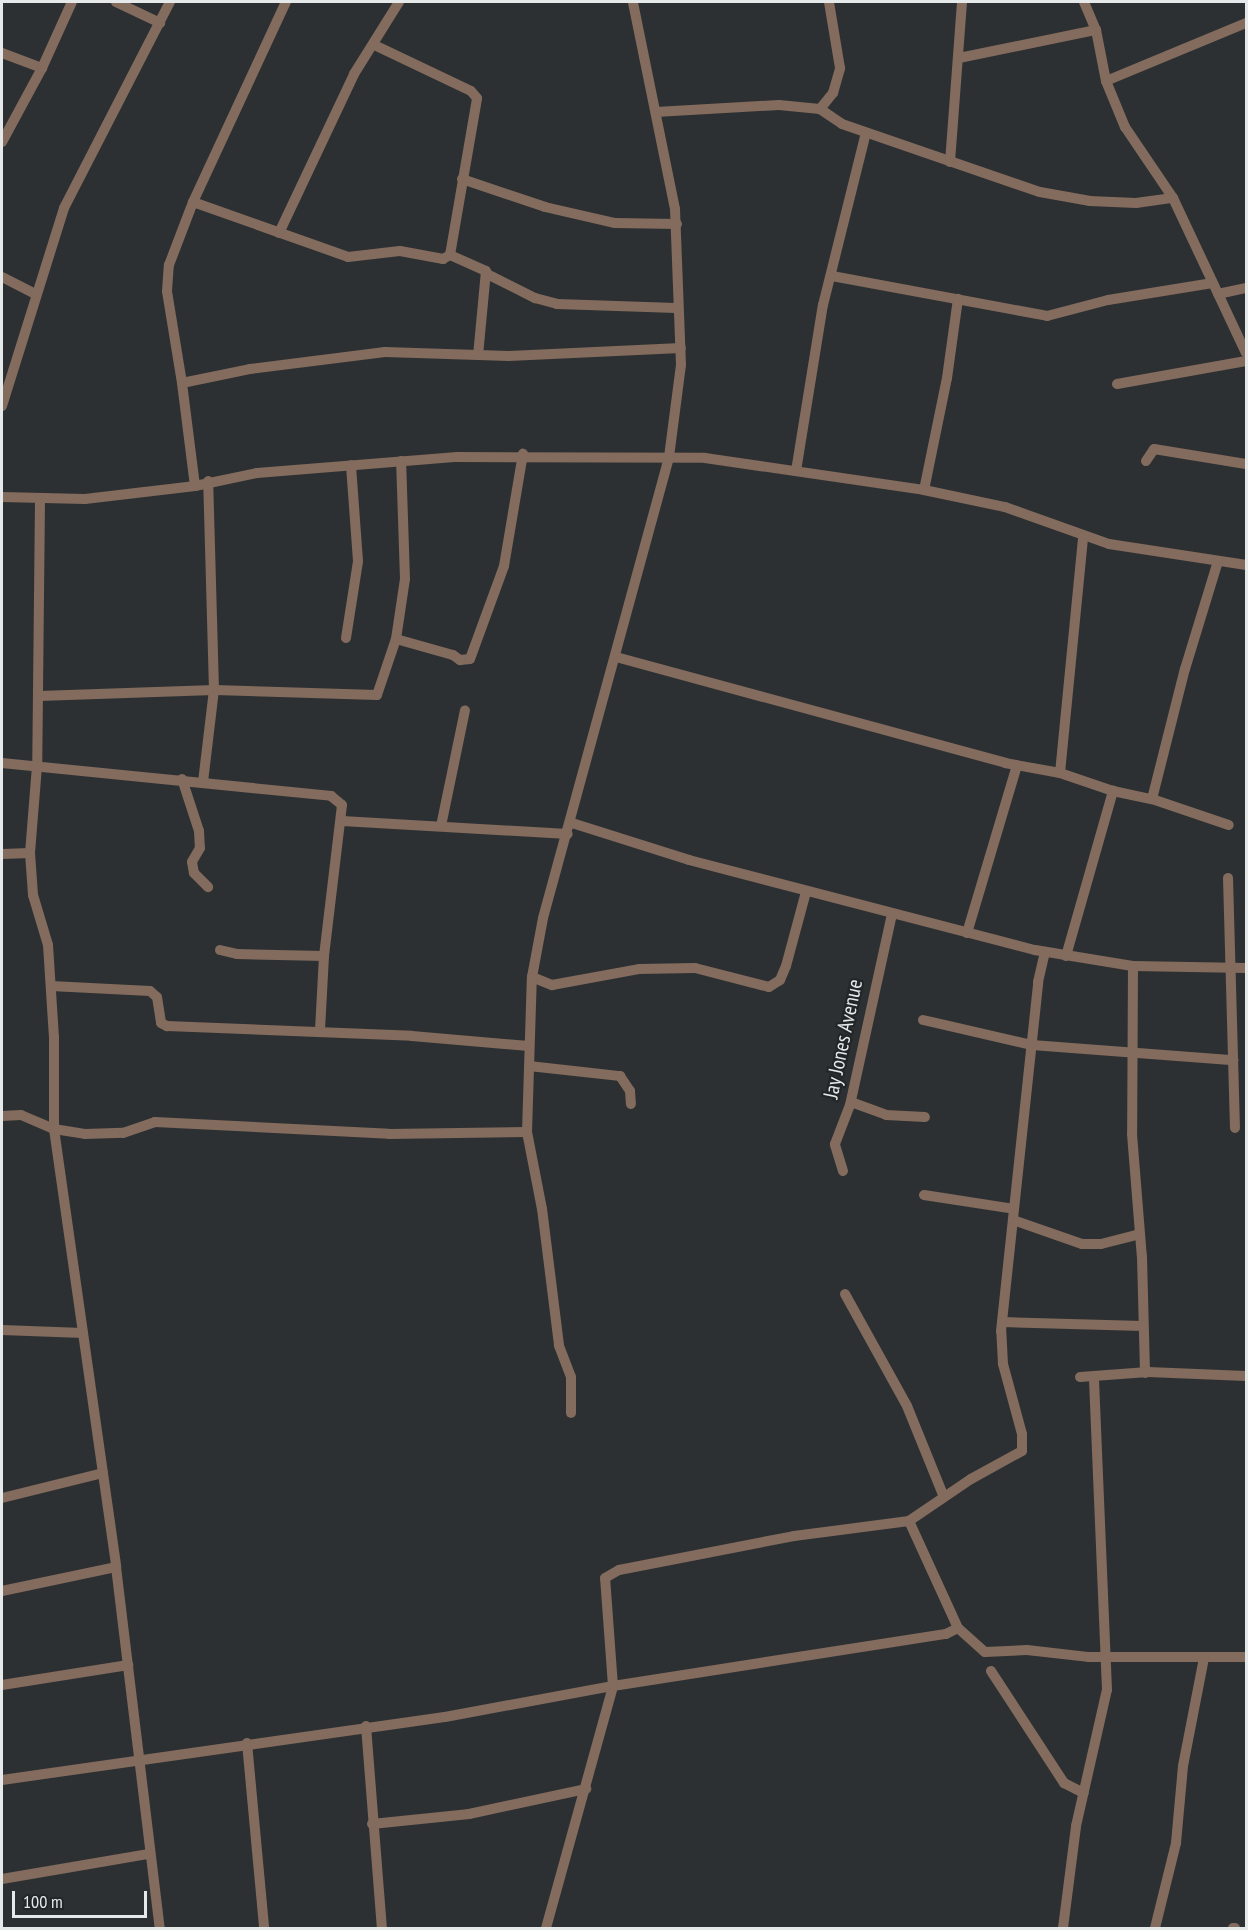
<!DOCTYPE html>
<style>
body{margin:0}
#map{position:relative;width:1248px;height:1930px;overflow:hidden;background:#2c3032;font-family:"PT Sans Narrow",sans-serif}
div>[style]{position:absolute}
.minor>*{height:10px;margin:-5px;padding:0 5px;transform-origin:5px;border-radius:5px;background:#836b5d}
span{translate:-50% -50%;white-space:nowrap;text-align:center;line-height:1.15;-webkit-text-stroke:4.5px #222628;paint-order:stroke}
.street-label{font-size:21px;color:#e6e9ea}
.frame{position:absolute;inset:0;border:3px solid #e6e9ea;pointer-events:none}
.scale{position:absolute;left:12px;top:1891px;width:135px;height:27px;box-sizing:border-box;border:3px solid #e6e9ea;border-top:0;padding-left:8px;font-size:18px;line-height:21px;white-space:nowrap;color:#e6e9ea;-webkit-text-stroke:4px #222628;paint-order:stroke}
</style>
<div id="map">
<div class="minor">
<div style="left:116px;top:2px;width:49px;rotate:25.5deg"></div>
<div style="left:1084px;top:2px;width:30px;rotate:67deg"></div>
<div style="left:1096px;top:30px;width:52px;rotate:78.9deg"></div>
<div style="left:1106px;top:81px;width:50px;rotate:67.6deg"></div>
<div style="left:1125px;top:127px;width:86px;rotate:55.9deg"></div>
<div style="left:1173px;top:198px;width:171px;rotate:64.8deg"></div>
<div style="left:2px;top:53px;width:43px;rotate:20.6deg"></div>
<div style="left:959px;top:58px;width:140px;rotate:-11.6deg"></div>
<div style="left:1106px;top:81px;width:152px;rotate:-22.5deg"></div>
<div style="left:820px;top:109px;width:21px;rotate:-51deg"></div>
<div style="left:833px;top:93px;width:26px;rotate:-74deg"></div>
<div style="left:840px;top:68px;width:67px;rotate:-99.5deg"></div>
<div style="left:656px;top:112px;width:123px;rotate:-3.3deg"></div>
<div style="left:779px;top:105px;width:41px;rotate:5.6deg"></div>
<div style="left:820px;top:109px;width:27px;rotate:34deg"></div>
<div style="left:842px;top:124px;width:209px;rotate:19deg"></div>
<div style="left:1040px;top:192px;width:51px;rotate:10.2deg"></div>
<div style="left:1090px;top:201px;width:46px;rotate:2.5deg"></div>
<div style="left:1136px;top:203px;width:37px;rotate:-8deg"></div>
<div style="left:2px;top:142px;width:84px;rotate:-61.6deg"></div>
<div style="left:42px;top:68px;width:72px;rotate:-65.6deg"></div>
<div style="left:950px;top:162px;width:160px;rotate:-85.7deg"></div>
<div style="left:462px;top:179px;width:88px;rotate:18.6deg"></div>
<div style="left:545px;top:207px;width:72px;rotate:12.9deg"></div>
<div style="left:615px;top:223px;width:62px;rotate:0.9deg"></div>
<div style="left:193px;top:202px;width:164px;rotate:19.5deg"></div>
<div style="left:348px;top:257px;width:52px;rotate:-6.6deg"></div>
<div style="left:400px;top:251px;width:44px;rotate:10.5deg"></div>
<div style="left:443px;top:259px;width:8px;rotate:-30deg"></div>
<div style="left:450px;top:255px;width:159px;rotate:-80.2deg"></div>
<div style="left:477px;top:98px;width:9px;rotate:-131deg"></div>
<div style="left:471px;top:91px;width:107px;rotate:-154.6deg"></div>
<div style="left:279px;top:233px;width:176px;rotate:-64.7deg"></div>
<div style="left:354px;top:74px;width:85px;rotate:-58deg"></div>
<div style="left:450px;top:255px;width:39px;rotate:24deg"></div>
<div style="left:486px;top:271px;width:84px;rotate:95.4deg"></div>
<div style="left:487px;top:274px;width:54px;rotate:26.6deg"></div>
<div style="left:535px;top:298px;width:23px;rotate:15deg"></div>
<div style="left:557px;top:304px;width:119px;rotate:1.9deg"></div>
<div style="left:832px;top:276px;width:219px;rotate:10.5deg"></div>
<div style="left:1047px;top:316px;width:63px;rotate:-14.7deg"></div>
<div style="left:1108px;top:300px;width:106px;rotate:-9.2deg"></div>
<div style="left:2px;top:277px;width:38px;rotate:27deg"></div>
<div style="left:1218px;top:294px;width:29px;rotate:-12deg"></div>
<div style="left:182px;top:383px;width:93px;rotate:-99.3deg"></div>
<div style="left:167px;top:291px;width:26px;rotate:-86deg"></div>
<div style="left:169px;top:265px;width:67px;rotate:-69.1deg"></div>
<div style="left:193px;top:202px;width:221px;rotate:-65.1deg"></div>
<div style="left:1117px;top:384px;width:131px;rotate:-10.1deg"></div>
<div style="left:2px;top:406px;width:207px;rotate:-72.6deg"></div>
<div style="left:64px;top:208px;width:232px;rotate:-62.8deg"></div>
<div style="left:1146px;top:461px;width:14px;rotate:-56deg"></div>
<div style="left:1154px;top:449px;width:93px;rotate:9.3deg"></div>
<div style="left:796px;top:471px;width:168px;rotate:-80.8deg"></div>
<div style="left:823px;top:305px;width:177px;rotate:-76deg"></div>
<div style="left:195px;top:486px;width:104px;rotate:-97.2deg"></div>
<div style="left:182px;top:383px;width:69px;rotate:-11.6deg"></div>
<div style="left:250px;top:369px;width:136px;rotate:-7.2deg"></div>
<div style="left:385px;top:352px;width:124px;rotate:1.8deg"></div>
<div style="left:509px;top:356px;width:172px;rotate:-2.7deg"></div>
<div style="left:924px;top:490px;width:114px;rotate:-78.4deg"></div>
<div style="left:947px;top:378px;width:80px;rotate:-82.1deg"></div>
<div style="left:2px;top:497px;width:83px;rotate:1.4deg"></div>
<div style="left:85px;top:499px;width:111px;rotate:-6.7deg"></div>
<div style="left:195px;top:486px;width:63px;rotate:-11.8deg"></div>
<div style="left:257px;top:473px;width:201px;rotate:-4.6deg"></div>
<div style="left:457px;top:457px;width:248px;rotate:0.2deg"></div>
<div style="left:705px;top:458px;width:221px;rotate:8.3deg"></div>
<div style="left:924px;top:490px;width:83px;rotate:11.9deg"></div>
<div style="left:1005px;top:507px;width:110px;rotate:19.6deg"></div>
<div style="left:1109px;top:544px;width:139px;rotate:8.7deg"></div>
<div style="left:40px;top:500px;width:266px;rotate:90.6deg"></div>
<div style="left:37px;top:766px;width:87px;rotate:94.6deg"></div>
<div style="left:30px;top:853px;width:42px;rotate:85.9deg"></div>
<div style="left:33px;top:895px;width:52px;rotate:73.3deg"></div>
<div style="left:48px;top:945px;width:92px;rotate:86.3deg"></div>
<div style="left:54px;top:1037px;width:92px;rotate:90deg"></div>
<div style="left:54px;top:1129px;width:442px;rotate:81.9deg"></div>
<div style="left:116px;top:1567px;width:364px;rotate:83.1deg"></div>
<div style="left:346px;top:638px;width:78px;rotate:-81.1deg"></div>
<div style="left:358px;top:561px;width:96px;rotate:-94.2deg"></div>
<div style="left:396px;top:639px;width:59px;rotate:15.7deg"></div>
<div style="left:453px;top:655px;width:9px;rotate:36deg"></div>
<div style="left:460px;top:660px;width:10px;rotate:-6deg"></div>
<div style="left:470px;top:659px;width:99px;rotate:-69.9deg"></div>
<div style="left:504px;top:566px;width:114px;rotate:-80.4deg"></div>
<div style="left:616px;top:657px;width:403px;rotate:15.2deg"></div>
<div style="left:1005px;top:763px;width:56px;rotate:10.3deg"></div>
<div style="left:39px;top:696px;width:175px;rotate:-2deg"></div>
<div style="left:214px;top:690px;width:163px;rotate:1.8deg"></div>
<div style="left:377px;top:695px;width:59px;rotate:-71.3deg"></div>
<div style="left:396px;top:639px;width:61px;rotate:-81.5deg"></div>
<div style="left:405px;top:579px;width:118px;rotate:-91.9deg"></div>
<div style="left:2px;top:763px;width:331px;rotate:5.7deg"></div>
<div style="left:331px;top:796px;width:14px;rotate:39deg"></div>
<div style="left:342px;top:805px;width:152px;rotate:96.8deg"></div>
<div style="left:324px;top:956px;width:75px;rotate:93.1deg"></div>
<div style="left:182px;top:779px;width:55px;rotate:71.9deg"></div>
<div style="left:199px;top:831px;width:17px;rotate:87deg"></div>
<div style="left:200px;top:848px;width:16px;rotate:120deg"></div>
<div style="left:192px;top:862px;width:11px;rotate:80deg"></div>
<div style="left:194px;top:873px;width:20px;rotate:45deg"></div>
<div style="left:203px;top:782px;width:93px;rotate:-83.2deg"></div>
<div style="left:214px;top:690px;width:209px;rotate:-91.6deg"></div>
<div style="left:1113px;top:791px;width:40px;rotate:12deg"></div>
<div style="left:1152px;top:799px;width:81px;rotate:18.7deg"></div>
<div style="left:1152px;top:799px;width:134px;rotate:-75.8deg"></div>
<div style="left:1185px;top:669px;width:113px;rotate:-73deg"></div>
<div style="left:342px;top:821px;width:226px;rotate:3.3deg"></div>
<div style="left:572px;top:823px;width:123px;rotate:17.5deg"></div>
<div style="left:689px;top:860px;width:358px;rotate:14.6deg"></div>
<div style="left:1035px;top:950px;width:99px;rotate:9.3deg"></div>
<div style="left:1133px;top:966px;width:113px;rotate:1deg"></div>
<div style="left:441px;top:826px;width:118px;rotate:-78.3deg"></div>
<div style="left:2px;top:854px;width:28px;rotate:-2deg"></div>
<div style="left:1228px;top:878px;width:250px;rotate:88.4deg"></div>
<div style="left:967px;top:933px;width:175px;rotate:-73.4deg"></div>
<div style="left:220px;top:950px;width:17px;rotate:13deg"></div>
<div style="left:237px;top:954px;width:87px;rotate:1.3deg"></div>
<div style="left:1066px;top:956px;width:172px;rotate:-74.1deg"></div>
<div style="left:1113px;top:791px;width:56px;rotate:-161.2deg"></div>
<div style="left:1060px;top:773px;width:237px;rotate:-84.4deg"></div>
<div style="left:1133px;top:966px;width:168px;rotate:90.3deg"></div>
<div style="left:1132px;top:1134px;width:123px;rotate:85.4deg"></div>
<div style="left:1142px;top:1257px;width:116px;rotate:88.5deg"></div>
<div style="left:532px;top:977px;width:22px;rotate:22deg"></div>
<div style="left:552px;top:985px;width:88px;rotate:-10.4deg"></div>
<div style="left:639px;top:969px;width:56px;rotate:-1deg"></div>
<div style="left:695px;top:968px;width:76px;rotate:14.4deg"></div>
<div style="left:769px;top:987px;width:13px;rotate:-32deg"></div>
<div style="left:780px;top:980px;width:15px;rotate:-67deg"></div>
<div style="left:786px;top:966px;width:77px;rotate:-74.9deg"></div>
<div style="left:51px;top:986px;width:99px;rotate:2.9deg"></div>
<div style="left:150px;top:991px;width:9px;rotate:41deg"></div>
<div style="left:157px;top:997px;width:26px;rotate:81deg"></div>
<div style="left:161px;top:1023px;width:7px;rotate:27deg"></div>
<div style="left:167px;top:1026px;width:245px;rotate:2.3deg"></div>
<div style="left:412px;top:1036px;width:117px;rotate:4.9deg"></div>
<div style="left:923px;top:1020px;width:112px;rotate:12.9deg"></div>
<div style="left:1032px;top:1045px;width:202px;rotate:4.3deg"></div>
<div style="left:529px;top:1066px;width:92px;rotate:6.3deg"></div>
<div style="left:620px;top:1076px;width:18px;rotate:56deg"></div>
<div style="left:630px;top:1091px;width:13px;rotate:86deg"></div>
<div style="left:851px;top:1102px;width:37px;rotate:20deg"></div>
<div style="left:886px;top:1115px;width:39px;rotate:3deg"></div>
<div style="left:2px;top:1116px;width:19px;rotate:-3deg"></div>
<div style="left:21px;top:1115px;width:36px;rotate:23deg"></div>
<div style="left:54px;top:1129px;width:31px;rotate:9deg"></div>
<div style="left:85px;top:1134px;width:38px;rotate:-2deg"></div>
<div style="left:123px;top:1133px;width:34px;rotate:-19deg"></div>
<div style="left:155px;top:1122px;width:234px;rotate:2.9deg"></div>
<div style="left:389px;top:1134px;width:138px;rotate:-0.8deg"></div>
<div style="left:843px;top:1171px;width:28px;rotate:-107deg"></div>
<div style="left:835px;top:1144px;width:42px;rotate:-69deg"></div>
<div style="left:850px;top:1105px;width:196px;rotate:-77.6deg"></div>
<div style="left:924px;top:1195px;width:91px;rotate:8.8deg"></div>
<div style="left:1013px;top:1220px;width:73px;rotate:19.2deg"></div>
<div style="left:1082px;top:1244px;width:19px"></div>
<div style="left:1101px;top:1244px;width:40px;rotate:-14.4deg"></div>
<div style="left:845px;top:1294px;width:128px;rotate:61deg"></div>
<div style="left:907px;top:1406px;width:98px;rotate:67.9deg"></div>
<div style="left:1002px;top:1322px;width:141px;rotate:1.6deg"></div>
<div style="left:2px;top:1330px;width:81px;rotate:2.1deg"></div>
<div style="left:1080px;top:1377px;width:68px;rotate:-4.2deg"></div>
<div style="left:1148px;top:1372px;width:98px;rotate:2.3deg"></div>
<div style="left:571px;top:1413px;width:36px;rotate:-90deg"></div>
<div style="left:571px;top:1377px;width:34px;rotate:-111deg"></div>
<div style="left:559px;top:1345px;width:137px;rotate:-97.1deg"></div>
<div style="left:542px;top:1209px;width:78px;rotate:-101deg"></div>
<div style="left:527px;top:1132px;width:155px;rotate:-88.2deg"></div>
<div style="left:532px;top:977px;width:60px;rotate:-79.4deg"></div>
<div style="left:543px;top:918px;width:478px;rotate:-74.7deg"></div>
<div style="left:669px;top:457px;width:93px;rotate:-82.6deg"></div>
<div style="left:681px;top:365px;width:156px;rotate:-92.2deg"></div>
<div style="left:675px;top:209px;width:211px;rotate:-101.5deg"></div>
<div style="left:2px;top:1498px;width:104px;rotate:-13.9deg"></div>
<div style="left:2px;top:1591px;width:116px;rotate:-11.9deg"></div>
<div style="left:958px;top:1628px;width:36px;rotate:42deg"></div>
<div style="left:985px;top:1652px;width:42px;rotate:-2.7deg"></div>
<div style="left:1027px;top:1650px;width:61px;rotate:6.5deg"></div>
<div style="left:1088px;top:1657px;width:158px"></div>
<div style="left:991px;top:1671px;width:134px;rotate:56.9deg"></div>
<div style="left:1064px;top:1783px;width:22px;rotate:27deg"></div>
<div style="left:2px;top:1685px;width:128px;rotate:-9deg"></div>
<div style="left:366px;top:1726px;width:203px;rotate:85.5deg"></div>
<div style="left:247px;top:1743px;width:186px;rotate:84.7deg"></div>
<div style="left:2px;top:1780px;width:447px;rotate:-8.1deg"></div>
<div style="left:445px;top:1717px;width:171px;rotate:-10.5deg"></div>
<div style="left:613px;top:1686px;width:337px;rotate:-8.9deg"></div>
<div style="left:946px;top:1634px;width:13px;rotate:-27deg"></div>
<div style="left:958px;top:1628px;width:118px;rotate:-114.6deg"></div>
<div style="left:372px;top:1824px;width:98px;rotate:-5.9deg"></div>
<div style="left:469px;top:1814px;width:120px;rotate:-12.1deg"></div>
<div style="left:2px;top:1879px;width:149px;rotate:-9.7deg"></div>
<div style="left:546px;top:1928px;width:251px;rotate:-74.5deg"></div>
<div style="left:613px;top:1686px;width:108px;rotate:-94.2deg"></div>
<div style="left:605px;top:1578px;width:16px;rotate:-30deg"></div>
<div style="left:619px;top:1570px;width:178px;rotate:-11deg"></div>
<div style="left:794px;top:1536px;width:116px;rotate:-7.4deg"></div>
<div style="left:909px;top:1521px;width:75px;rotate:-34.1deg"></div>
<div style="left:971px;top:1479px;width:58px;rotate:-28.8deg"></div>
<div style="left:1022px;top:1451px;width:17px;rotate:-90deg"></div>
<div style="left:1022px;top:1434px;width:73px;rotate:-105.2deg"></div>
<div style="left:1003px;top:1364px;width:33px;rotate:-93deg"></div>
<div style="left:1001px;top:1331px;width:351px;rotate:-83.9deg"></div>
<div style="left:1038px;top:982px;width:31px;rotate:-77deg"></div>
<div style="left:1063px;top:1928px;width:103px;rotate:-82.7deg"></div>
<div style="left:1076px;top:1826px;width:139px;rotate:-77.2deg"></div>
<div style="left:1107px;top:1690px;width:314px;rotate:-92.4deg"></div>
<div style="left:1155px;top:1928px;width:88px;rotate:-76.1deg"></div>
<div style="left:1176px;top:1843px;width:77px;rotate:-84.8deg"></div>
<div style="left:1183px;top:1766px;width:110px;rotate:-79deg"></div>
<div style="left:1233px;top:1928px;width:2px"></div>
</div>
<div class="street-label">
<span style="left:843px;top:1039px;rotate:-78deg">Jay Jones Avenue</span>
</div>
<div class="frame"></div>
<div class="scale">100 m</div>
</div>
